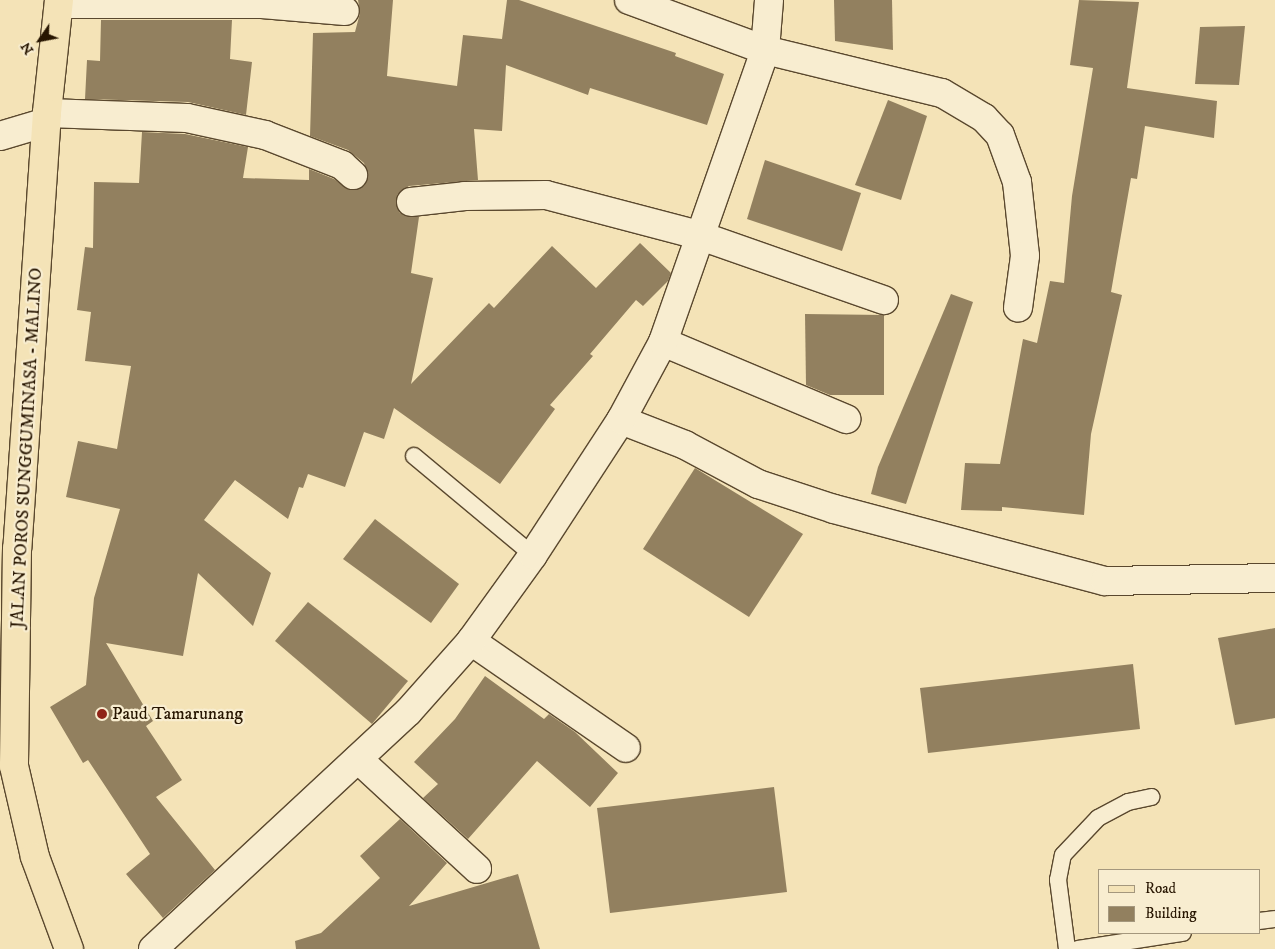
<!DOCTYPE html>
<style>
body{margin:0}
#map{position:relative;width:1275px;height:949px;overflow:hidden;background:#f4e3b7;font-family:"IM FELL DW Pica",serif}
div>[style]{position:absolute}
.building>*{inset:0;background:#92805f}
.roads{filter:drop-shadow(1px 0 #5a482e) drop-shadow(-1px 0 #5a482e) drop-shadow(0 1px #5a482e) drop-shadow(0 -1px #5a482e)}
.service>*{height:16px;margin:-8px;padding:0 8px;transform-origin:8px;border-radius:8px;background:#f8edd0}
.minor>*{height:28px;margin:-14px;padding:0 14px;transform-origin:14px;border-radius:14px;background:#f8edd0}
.primary>*{height:28px;margin:-14px;padding:0 14px;transform-origin:14px;border-radius:14px;background:#f4e3b7}
.dots>*{width:14px;height:14px;translate:-50% -50%;box-sizing:border-box;border:2px solid #f8edd0;border-radius:50%}
span{translate:-50% -50%;white-space:nowrap;text-align:center;line-height:1.15;-webkit-text-stroke:4.5px #f8edd0;paint-order:stroke}
.street-label{font-size:18px;color:#271500}
.poi-label{font-size:18px;color:#271500}
.left{translate:0 -50%;text-align:left}
.legend{position:absolute;left:1098px;top:869px;width:162px;height:65px;box-sizing:border-box;background:#f8edd0;border:1px solid #a4977d;margin:0;padding:6px 9px;list-style:none;font-size:15px;color:#271500}
.legend li{display:flex;align-items:center;gap:10px;height:25px}
.legend b{width:25px;border:1px solid #a4977d}
.north{position:absolute;left:15px;top:15px;width:50px;height:50px;-webkit-text-stroke:4px #f8edd0;paint-order:stroke;rotate:237deg;font-size:14px;font-weight:700;line-height:20px;text-align:center;color:#271500}
.north::after{content:'';display:block;margin:auto;width:18px;height:22px;background:#271500;clip-path:polygon(50% 0,100% 100%,50% 72%,0 100%)}
</style>
<div id="map">
<div class="building">
<div style="clip-path:polygon(358px 0,393px 0,387px 76px,457px 86px,463px 35px,502px 39px,507px 0,519px 0,676px 53px,675px 56px,724px 74px,707px 125px,590px 88px,588px 95px,506px 65px,502px 131px,474px 129px,478px 180px,409px 186px,397px 195px,399px 212px,405px 216px,419px 217px,411px 273px,433px 278px,411px 384px,489px 303px,494px 308px,552px 246px,596px 288px,640px 243px,671px 273px,668px 281px,643px 306px,636px 300px,590px 354px,593px 356px,550px 405px,555px 409px,500px 484px,394px 408px,384px 439px,364px 432px,345px 487px,308px 474px,303px 488px,299px 487px,288px 519px,235px 480px,204px 520px,271px 573px,253px 626px,198px 573px,183px 656px,106px 643px,153px 721px,146px 726px,182px 780px,156px 797px,215px 870px,163px 918px,126px 874px,150px 854px,88px 760px,83px 763px,50px 707px,86px 685px,94px 598px,120px 509px,66px 497px,78px 441px,117px 449px,131px 366px,85px 361px,91px 312px,77px 310px,85px 247px,93px 248px,94px 182px,139px 183px,142px 132px,185px 134px,248px 147px,243px 178px,309px 180px,309px 169px,334px 179px,349px 190px,364px 186px,368px 178px,364px 163px,348px 150px,310px 136px,313px 33px,355px 32px,360px 13px)"></div>
<div style="clip-path:polygon(834px 0,892px 0,893px 50px,835px 41px)"></div>
<div style="clip-path:polygon(1079px 0,1139px 2px,1127px 88px,1217px 101px,1214px 138px,1145px 126px,1137px 179px,1131px 178px,1111px 292px,1122px 295px,1091px 434px,1084px 515px,1002px 507px,1002px 511px,961px 510px,965px 463px,1000px 464px,1023px 339px,1037px 343px,1050px 281px,1064px 283px,1072px 196px,1093px 68px,1070px 65px)"></div>
<div style="clip-path:polygon(101px 20px,232px 20px,230px 59px,252px 62px,246px 115px,188px 102px,85px 99px,87px 60px,100px 61px)"></div>
<div style="clip-path:polygon(1245px 26px,1239px 85px,1195px 84px,1200px 27px)"></div>
<div style="clip-path:polygon(888px 100px,927px 116px,901px 200px,855px 185px)"></div>
<div style="clip-path:polygon(765px 160px,861px 193px,842px 251px,747px 219px)"></div>
<div style="clip-path:polygon(951px 294px,973px 302px,906px 504px,871px 494px,878px 467px)"></div>
<div style="clip-path:polygon(805px 314px,884px 315px,884px 395px,830px 395px,806px 385px)"></div>
<div style="clip-path:polygon(695px 468px,803px 534px,749px 617px,643px 549px)"></div>
<div style="clip-path:polygon(375px 519px,459px 584px,431px 623px,343px 559px)"></div>
<div style="clip-path:polygon(308px 602px,408px 681px,372px 724px,275px 641px)"></div>
<div style="clip-path:polygon(1275px 628px,1275px 718px,1235px 725px,1218px 638px)"></div>
<div style="clip-path:polygon(1133px 664px,1140px 729px,928px 753px,920px 688px)"></div>
<div style="clip-path:polygon(485px 676px,544px 719px,549px 714px,575px 732px,618px 773px,590px 807px,537px 761px,468px 839px,423px 798px,438px 784px,414px 762px,455px 719px)"></div>
<div style="clip-path:polygon(774px 787px,787px 892px,610px 913px,597px 808px)"></div>
<div style="clip-path:polygon(400px 819px,447px 863px,409px 906px,518px 874px,540px 949px,296px 949px,295px 941px,321px 933px,380px 878px,360px 856px)"></div>
</div>
<div class="roads">
<div class="service">
<div style="left:414px;top:456px;width:155px;rotate:39.8deg"></div>
<div style="left:1259px;top:921px;width:16px;rotate:-7deg"></div>
<div style="left:1067px;top:949px;width:70px;rotate:-97.4deg"></div>
<div style="left:1058px;top:880px;width:25px;rotate:-79deg"></div>
<div style="left:1063px;top:855px;width:51px;rotate:-46.6deg"></div>
<div style="left:1098px;top:818px;width:34px;rotate:-28deg"></div>
<div style="left:1128px;top:802px;width:24px;rotate:-12deg"></div>
<div style="left:1078px;top:949px;width:106px;rotate:-8.7deg"></div>
</div>
<div class="minor">
<div style="left:629px;top:0;width:145px;rotate:20.2deg"></div>
<div style="left:765px;top:50px;width:182px;rotate:13.7deg"></div>
<div style="left:942px;top:93px;width:49px;rotate:30.8deg"></div>
<div style="left:984px;top:118px;width:23px;rotate:47deg"></div>
<div style="left:1000px;top:135px;width:50px;rotate:70.1deg"></div>
<div style="left:1017px;top:182px;width:74px;rotate:83.8deg"></div>
<div style="left:1025px;top:256px;width:52px;rotate:97.7deg"></div>
<div style="left:59px;top:4px;width:203px"></div>
<div style="left:262px;top:4px;width:83px;rotate:4.8deg"></div>
<div style="left:47px;top:113px;width:140px;rotate:2deg"></div>
<div style="left:187px;top:118px;width:80px;rotate:12.3deg"></div>
<div style="left:265px;top:135px;width:83px;rotate:21.3deg"></div>
<div style="left:342px;top:165px;width:15px;rotate:42deg"></div>
<div style="left:0;top:136px;width:49px;rotate:-16.6deg"></div>
<div style="left:411px;top:202px;width:54px;rotate:-6.3deg"></div>
<div style="left:465px;top:196px;width:81px;rotate:-0.7deg"></div>
<div style="left:546px;top:195px;width:157px;rotate:14.7deg"></div>
<div style="left:698px;top:235px;width:197px;rotate:19.3deg"></div>
<div style="left:663px;top:342px;width:199px;rotate:22.8deg"></div>
<div style="left:621px;top:420px;width:69px;rotate:21.3deg"></div>
<div style="left:685px;top:445px;width:83px;rotate:28.1deg"></div>
<div style="left:758px;top:484px;width:80px;rotate:18.2deg"></div>
<div style="left:834px;top:509px;width:280px;rotate:14.9deg"></div>
<div style="left:1105px;top:581px;width:170px;rotate:-1deg"></div>
<div style="left:471px;top:641px;width:188px;rotate:34.6deg"></div>
<div style="left:358px;top:759px;width:162px;rotate:42.7deg"></div>
<div style="left:153px;top:949px;width:348px;rotate:-42.9deg"></div>
<div style="left:408px;top:712px;width:95px;rotate:-48.4deg"></div>
<div style="left:471px;top:641px;width:106px;rotate:-54.2deg"></div>
<div style="left:533px;top:555px;width:161px;rotate:-56.9deg"></div>
<div style="left:621px;top:420px;width:89px;rotate:-61.7deg"></div>
<div style="left:663px;top:342px;width:309px;rotate:-70.7deg"></div>
<div style="left:765px;top:50px;width:50px;rotate:-85.4deg"></div>
</div>
<div class="primary">
<div style="left:59px;top:0;width:114px;rotate:96.1deg"></div>
<div style="left:47px;top:113px;width:436px;rotate:93.9deg"></div>
<div style="left:17px;top:548px;width:218px;rotate:90.8deg"></div>
<div style="left:14px;top:766px;width:93px;rotate:77deg"></div>
<div style="left:35px;top:857px;width:98px;rotate:69.7deg"></div>
</div>
</div>
<div class="dots">
<div style="left:102px;top:714px;background:#8f2418"></div>
</div>
<div class="street-label">
<span style="left:27px;top:448px;rotate:-87deg">JALAN POROS SUNGGUMINASA - MALINO</span>
</div>
<div class="poi-label">
<span class="left" style="left:112px;top:714px">Paud Tamarunang</span>
</div>
<ul class="legend">
<li><b style="height:6px;background:#f4e3b7"></b>Road</li>
<li><b style="height:14px;background:#92805f"></b>Building</li>
</ul>
<div class="north">N</div>
</div>
